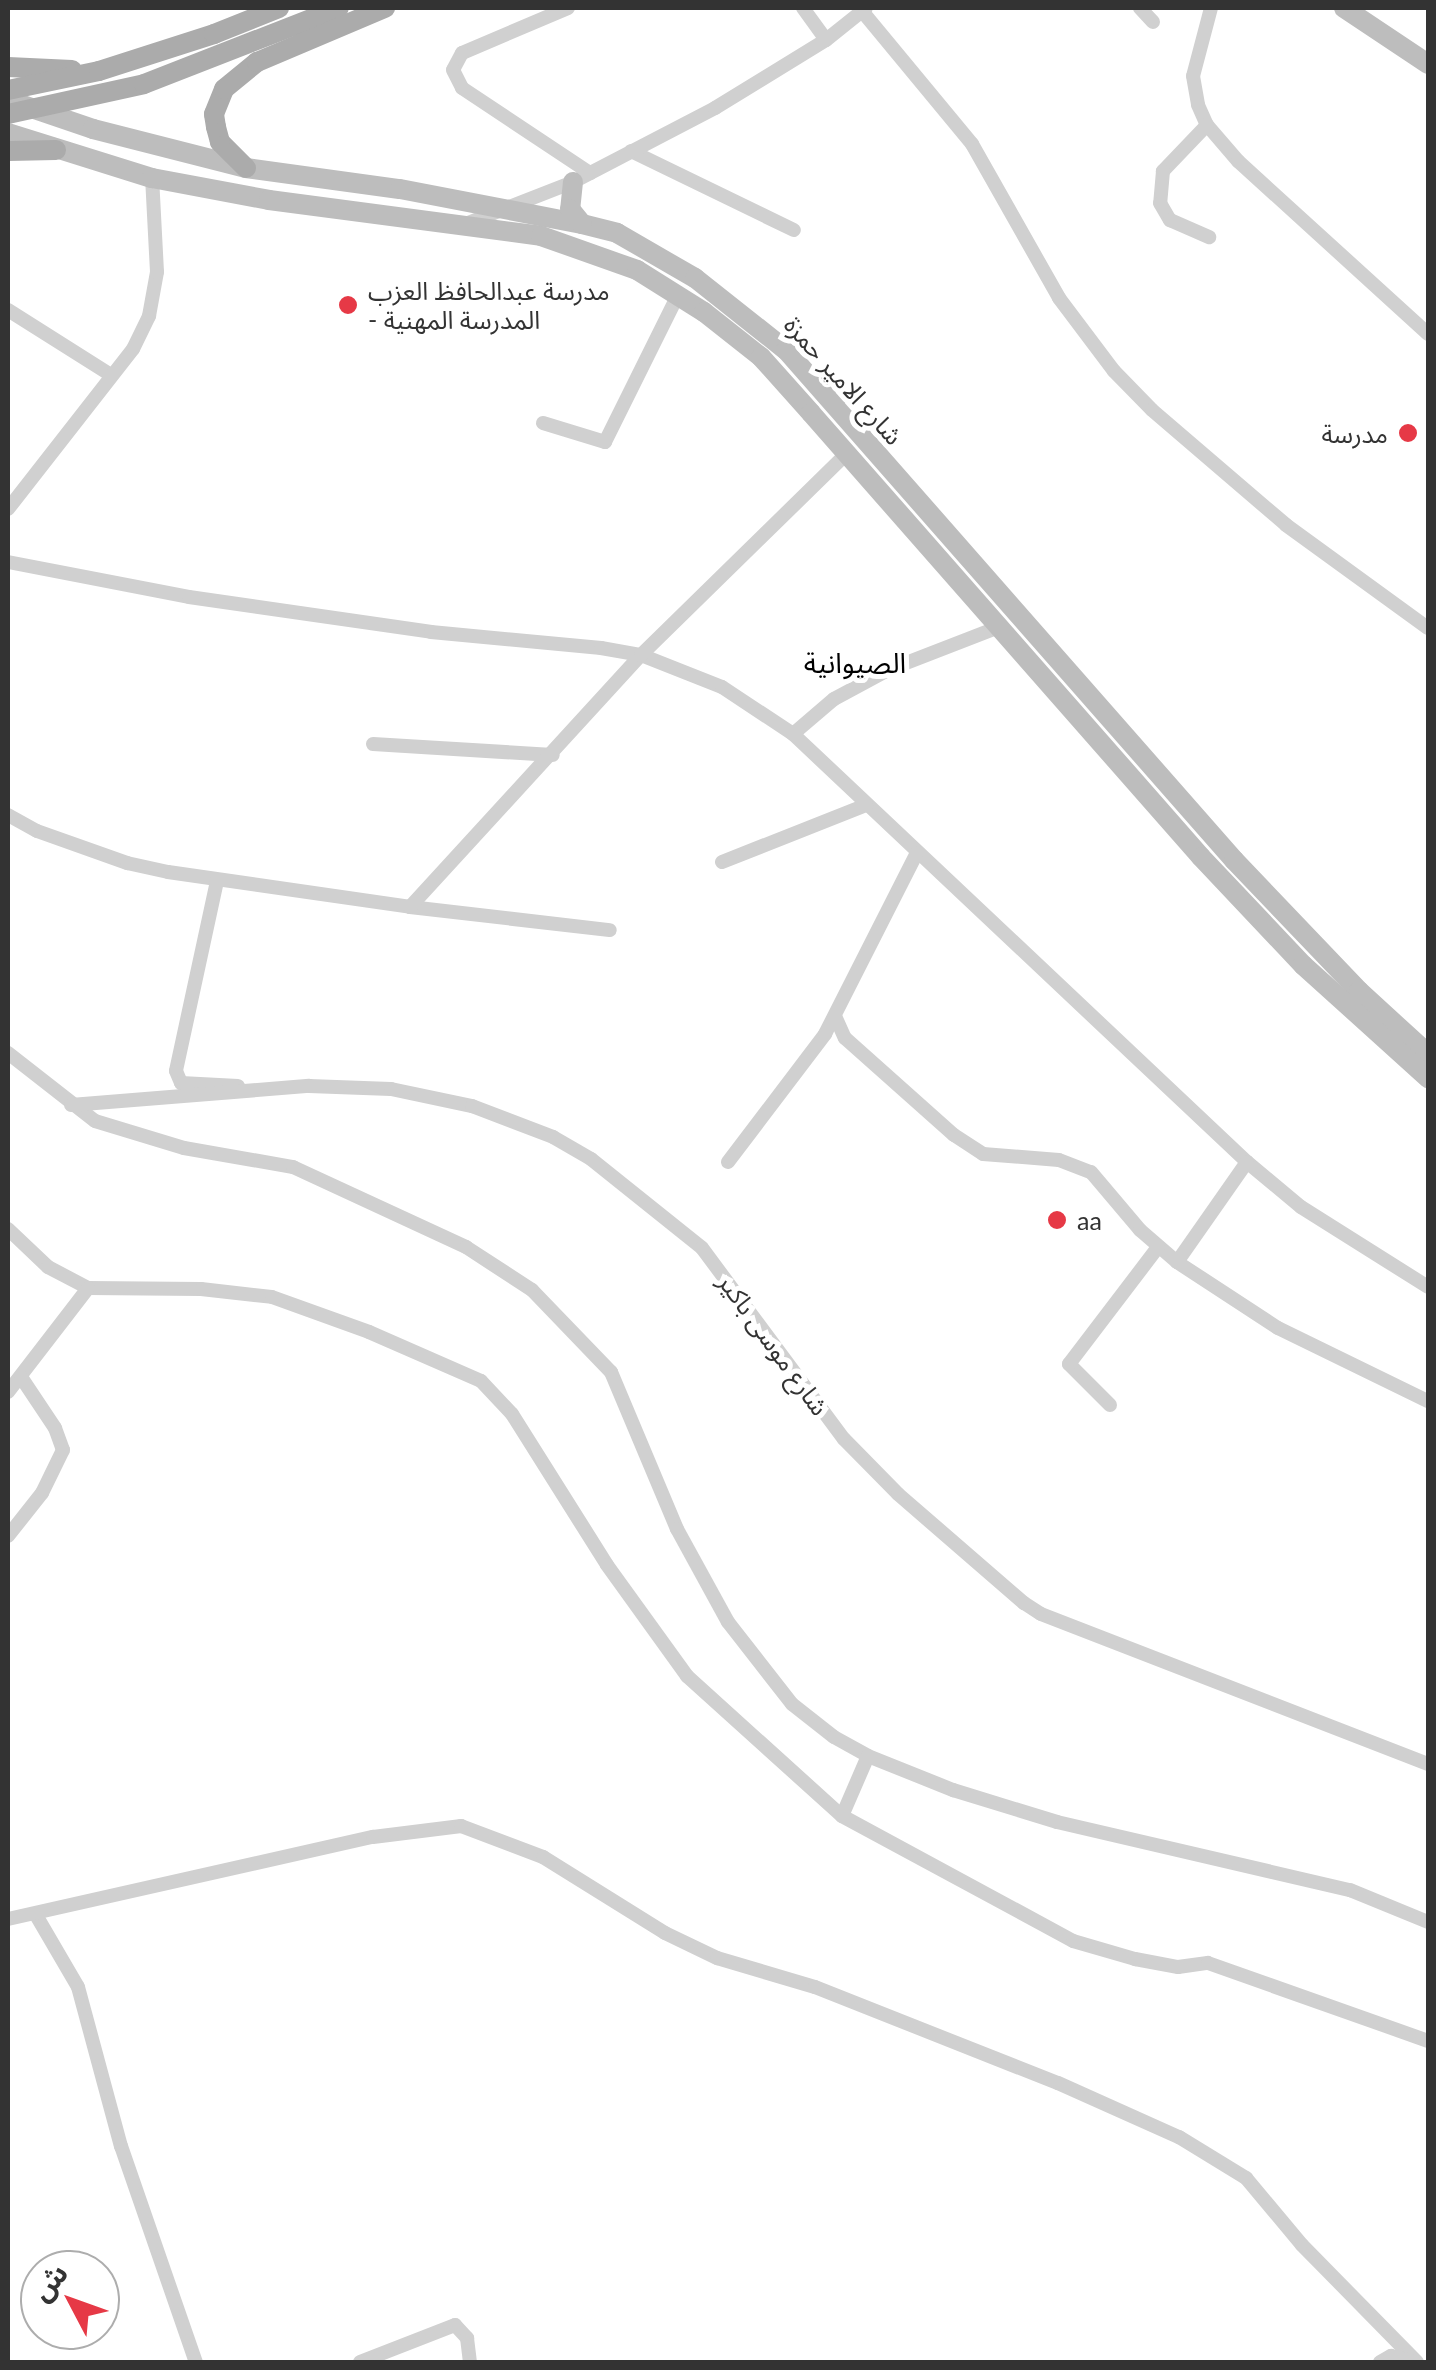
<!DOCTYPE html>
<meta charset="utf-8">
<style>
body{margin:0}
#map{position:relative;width:1436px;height:2370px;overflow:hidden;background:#fff;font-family:Lato,"Noto Sans Arabic",sans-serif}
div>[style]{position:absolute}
.street>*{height:14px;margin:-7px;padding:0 7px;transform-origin:7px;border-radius:7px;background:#d0d0d0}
.secondary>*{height:20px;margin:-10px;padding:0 10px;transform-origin:10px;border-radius:10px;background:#bdbdbd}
.primary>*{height:20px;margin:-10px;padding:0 10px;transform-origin:10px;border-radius:10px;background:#ababab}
.dots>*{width:28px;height:28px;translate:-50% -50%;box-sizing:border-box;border:5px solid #fff;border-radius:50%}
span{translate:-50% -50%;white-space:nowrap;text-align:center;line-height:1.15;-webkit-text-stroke:10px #fff;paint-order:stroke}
.poi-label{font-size:25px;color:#333}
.left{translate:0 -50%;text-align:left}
.right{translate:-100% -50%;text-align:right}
.street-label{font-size:25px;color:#333}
.neighbourhood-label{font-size:28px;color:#000}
.frame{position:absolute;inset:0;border:10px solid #333;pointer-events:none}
.north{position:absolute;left:20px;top:2250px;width:100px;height:100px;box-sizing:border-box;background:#fff;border:2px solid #adadad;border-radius:50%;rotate:311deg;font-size:28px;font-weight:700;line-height:40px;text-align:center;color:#333}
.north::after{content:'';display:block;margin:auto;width:35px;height:45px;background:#e63946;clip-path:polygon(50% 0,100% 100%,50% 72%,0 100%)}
</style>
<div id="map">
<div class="street">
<div style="left:568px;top:8px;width:115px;rotate:157deg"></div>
<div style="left:462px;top:53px;width:19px;rotate:118deg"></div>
<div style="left:453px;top:70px;width:20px;rotate:63deg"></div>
<div style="left:462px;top:88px;width:154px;rotate:33.6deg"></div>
<div style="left:803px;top:8px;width:39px;rotate:54deg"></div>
<div style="left:1140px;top:8px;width:19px;rotate:47deg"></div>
<div style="left:1211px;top:8px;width:70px;rotate:104.8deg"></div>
<div style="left:1193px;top:76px;width:29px;rotate:80deg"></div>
<div style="left:1198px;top:105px;width:22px;rotate:66deg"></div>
<div style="left:1207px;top:125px;width:48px;rotate:49.3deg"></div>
<div style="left:1238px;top:161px;width:257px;rotate:42.3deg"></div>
<div style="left:862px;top:11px;width:173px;rotate:50.4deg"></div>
<div style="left:972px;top:144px;width:177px;rotate:60.5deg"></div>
<div style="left:1059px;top:298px;width:91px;rotate:53deg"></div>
<div style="left:1114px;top:371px;width:54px;rotate:45.7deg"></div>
<div style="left:1152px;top:410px;width:177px;rotate:40.6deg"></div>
<div style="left:1286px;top:525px;width:175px;rotate:36deg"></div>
<div style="left:1207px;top:125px;width:64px;rotate:133.7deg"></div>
<div style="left:1163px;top:171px;width:32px;rotate:95deg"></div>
<div style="left:1160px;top:203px;width:20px;rotate:60deg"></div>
<div style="left:1170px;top:220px;width:43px;rotate:23.6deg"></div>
<div style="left:631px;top:151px;width:181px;rotate:25.9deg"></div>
<div style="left:468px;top:223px;width:113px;rotate:-21.3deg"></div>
<div style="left:573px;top:182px;width:160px;rotate:-27.5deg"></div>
<div style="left:715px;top:108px;width:130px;rotate:-31.5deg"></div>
<div style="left:826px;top:40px;width:51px;rotate:-38.7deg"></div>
<div style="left:8px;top:310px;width:122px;rotate:32.3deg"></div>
<div style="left:543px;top:423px;width:65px;rotate:17deg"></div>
<div style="left:605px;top:442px;width:164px;rotate:-63.6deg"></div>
<div style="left:8px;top:509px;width:203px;rotate:-52deg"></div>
<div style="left:133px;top:349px;width:37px;rotate:-64deg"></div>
<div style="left:149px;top:316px;width:45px;rotate:-79.7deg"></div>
<div style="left:157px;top:272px;width:94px;rotate:-93deg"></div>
<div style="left:8px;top:562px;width:184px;rotate:10.9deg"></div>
<div style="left:189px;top:597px;width:245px;rotate:8.2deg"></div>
<div style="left:431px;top:632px;width:171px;rotate:5.4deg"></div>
<div style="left:601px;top:648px;width:41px;rotate:9.9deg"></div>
<div style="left:641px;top:655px;width:87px;rotate:21.6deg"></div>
<div style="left:722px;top:687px;width:85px;rotate:33.5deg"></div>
<div style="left:793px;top:734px;width:624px;rotate:43.31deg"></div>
<div style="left:1247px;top:1162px;width:70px;rotate:39.8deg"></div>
<div style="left:1301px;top:1207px;width:150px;rotate:32.2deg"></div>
<div style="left:793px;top:734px;width:54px;rotate:-40.5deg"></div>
<div style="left:834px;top:699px;width:61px;rotate:-28.2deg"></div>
<div style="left:888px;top:670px;width:119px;rotate:-21.2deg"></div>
<div style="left:373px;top:744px;width:180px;rotate:3.5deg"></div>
<div style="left:8px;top:815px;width:33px;rotate:29deg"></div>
<div style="left:37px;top:831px;width:96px;rotate:19.6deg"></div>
<div style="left:127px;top:863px;width:42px;rotate:12.4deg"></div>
<div style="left:168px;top:872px;width:245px;rotate:8.2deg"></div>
<div style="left:410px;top:907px;width:201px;rotate:6.6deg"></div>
<div style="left:722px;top:862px;width:155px;rotate:-21.6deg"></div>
<div style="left:217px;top:881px;width:194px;rotate:102.2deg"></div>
<div style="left:176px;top:1071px;width:13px;rotate:67deg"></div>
<div style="left:181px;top:1083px;width:57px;rotate:3deg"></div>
<div style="left:410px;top:907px;width:342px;rotate:-47.5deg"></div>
<div style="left:641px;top:655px;width:289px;rotate:-44.4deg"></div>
<div style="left:835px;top:1016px;width:24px;rotate:66deg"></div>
<div style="left:845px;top:1038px;width:146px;rotate:41.7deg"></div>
<div style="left:954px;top:1135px;width:35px;rotate:33deg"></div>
<div style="left:983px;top:1154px;width:76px;rotate:4.5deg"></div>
<div style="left:1059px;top:1160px;width:34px;rotate:21deg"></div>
<div style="left:1091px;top:1172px;width:76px;rotate:49.8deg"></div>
<div style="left:1140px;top:1230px;width:49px;rotate:40.9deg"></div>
<div style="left:1177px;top:1262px;width:121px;rotate:33.2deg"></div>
<div style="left:1278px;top:1328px;width:167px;rotate:26deg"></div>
<div style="left:8px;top:1053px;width:110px;rotate:38deg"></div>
<div style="left:95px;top:1121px;width:93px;rotate:16.9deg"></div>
<div style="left:184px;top:1148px;width:111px;rotate:9.9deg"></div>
<div style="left:293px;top:1167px;width:191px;rotate:24.8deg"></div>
<div style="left:466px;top:1247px;width:79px;rotate:33.1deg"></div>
<div style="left:532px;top:1290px;width:114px;rotate:46.1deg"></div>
<div style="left:611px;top:1372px;width:170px;rotate:67.2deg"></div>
<div style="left:677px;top:1529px;width:106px;rotate:61.3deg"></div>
<div style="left:728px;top:1622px;width:104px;rotate:52deg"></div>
<div style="left:792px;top:1704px;width:53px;rotate:38.2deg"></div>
<div style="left:834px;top:1737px;width:39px;rotate:29deg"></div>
<div style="left:868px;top:1756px;width:92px;rotate:21.8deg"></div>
<div style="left:953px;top:1790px;width:109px;rotate:17.1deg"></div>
<div style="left:1057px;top:1822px;width:301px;rotate:13.1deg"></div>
<div style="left:1350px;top:1890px;width:84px;rotate:22.3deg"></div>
<div style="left:71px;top:1105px;width:239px;rotate:-4.6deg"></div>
<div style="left:309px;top:1086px;width:82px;rotate:2.1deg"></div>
<div style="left:391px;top:1089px;width:83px;rotate:11.9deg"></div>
<div style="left:472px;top:1106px;width:87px;rotate:20.9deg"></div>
<div style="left:553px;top:1137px;width:44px;rotate:30.1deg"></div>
<div style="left:591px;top:1159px;width:142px;rotate:38.7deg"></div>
<div style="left:702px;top:1248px;width:238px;rotate:53.4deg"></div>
<div style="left:844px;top:1439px;width:77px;rotate:45.5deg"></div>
<div style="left:898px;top:1494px;width:167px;rotate:40.9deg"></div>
<div style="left:1024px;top:1603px;width:20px;rotate:33deg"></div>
<div style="left:1041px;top:1614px;width:415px;rotate:21.2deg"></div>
<div style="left:728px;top:1162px;width:161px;rotate:-52.8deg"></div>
<div style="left:825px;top:1034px;width:203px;rotate:-63.1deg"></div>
<div style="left:8px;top:1229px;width:55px;rotate:43.5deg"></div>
<div style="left:48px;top:1267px;width:45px;rotate:27.7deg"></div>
<div style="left:88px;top:1288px;width:113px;rotate:0.5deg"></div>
<div style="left:201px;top:1289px;width:71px;rotate:6.4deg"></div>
<div style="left:272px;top:1297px;width:103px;rotate:19.8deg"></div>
<div style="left:369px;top:1332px;width:122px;rotate:23.6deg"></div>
<div style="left:481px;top:1381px;width:45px;rotate:46.8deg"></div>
<div style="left:512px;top:1414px;width:178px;rotate:57.8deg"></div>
<div style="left:607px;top:1565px;width:137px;rotate:54.2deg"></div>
<div style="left:687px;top:1676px;width:209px;rotate:42.1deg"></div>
<div style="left:842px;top:1816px;width:263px;rotate:28.4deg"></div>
<div style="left:1073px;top:1941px;width:65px;rotate:16.2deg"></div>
<div style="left:1135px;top:1959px;width:44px;rotate:10.5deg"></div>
<div style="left:1178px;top:1967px;width:30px;rotate:-8deg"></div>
<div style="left:1208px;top:1963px;width:233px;rotate:19.5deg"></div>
<div style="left:1177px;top:1262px;width:122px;rotate:-55deg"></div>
<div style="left:8px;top:1392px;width:131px;rotate:-52.4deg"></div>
<div style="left:1110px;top:1405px;width:58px;rotate:-135deg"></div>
<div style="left:1069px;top:1364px;width:147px;rotate:-52.7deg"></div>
<div style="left:8px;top:1536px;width:55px;rotate:-51.7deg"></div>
<div style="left:42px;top:1493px;width:48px;rotate:-64deg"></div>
<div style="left:63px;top:1450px;width:23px;rotate:-110deg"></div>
<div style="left:55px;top:1428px;width:61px;rotate:-123.7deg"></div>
<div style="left:842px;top:1816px;width:65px;rotate:-66.6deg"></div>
<div style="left:36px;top:1915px;width:83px;rotate:59.7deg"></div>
<div style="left:78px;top:1987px;width:165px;rotate:74.9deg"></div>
<div style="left:121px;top:2146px;width:229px;rotate:70.9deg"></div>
<div style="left:8px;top:1919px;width:374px;rotate:-12.7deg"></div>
<div style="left:373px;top:1837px;width:89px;rotate:-7.1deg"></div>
<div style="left:461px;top:1826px;width:88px;rotate:20.7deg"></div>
<div style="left:543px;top:1857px;width:144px;rotate:31.9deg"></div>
<div style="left:665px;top:1933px;width:58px;rotate:25.7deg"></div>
<div style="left:717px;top:1958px;width:102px;rotate:16.5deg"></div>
<div style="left:815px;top:1987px;width:261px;rotate:21.6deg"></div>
<div style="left:1058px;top:2083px;width:133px;rotate:24.1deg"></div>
<div style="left:1179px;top:2137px;width:79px;rotate:31.5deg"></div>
<div style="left:1246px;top:2178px;width:87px;rotate:50.1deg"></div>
<div style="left:1302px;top:2245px;width:164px;rotate:45.5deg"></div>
<div style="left:360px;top:2362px;width:102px;rotate:-21.3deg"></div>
<div style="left:455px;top:2325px;width:18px;rotate:47deg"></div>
<div style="left:467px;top:2338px;width:24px;rotate:83deg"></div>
<div style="left:1380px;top:2362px;width:13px;rotate:-29deg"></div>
<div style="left:1391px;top:2356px;width:21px;rotate:14deg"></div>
</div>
<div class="secondary">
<div style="left:1344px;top:8px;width:101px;rotate:33.7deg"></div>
<div style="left:8px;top:100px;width:90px;rotate:18.8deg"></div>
<div style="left:93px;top:129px;width:158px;rotate:14.3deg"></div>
<div style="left:246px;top:168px;width:155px;rotate:7.8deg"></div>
<div style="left:400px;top:189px;width:185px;rotate:10.9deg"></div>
<div style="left:582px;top:224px;width:36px;rotate:14deg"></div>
<div style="left:617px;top:233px;width:90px;rotate:30deg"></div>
<div style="left:695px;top:278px;width:116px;rotate:38.4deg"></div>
<div style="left:786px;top:350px;width:679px;rotate:48.7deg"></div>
<div style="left:1234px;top:860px;width:181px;rotate:46.3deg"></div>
<div style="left:1359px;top:991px;width:93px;rotate:42.4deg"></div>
<div style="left:8px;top:133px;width:151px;rotate:17.4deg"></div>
<div style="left:152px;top:178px;width:119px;rotate:10.6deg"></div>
<div style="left:269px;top:200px;width:274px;rotate:7.5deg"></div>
<div style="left:541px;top:236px;width:102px;rotate:19.5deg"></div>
<div style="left:637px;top:270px;width:79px;rotate:32.1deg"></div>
<div style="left:704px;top:312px;width:73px;rotate:38.3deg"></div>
<div style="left:761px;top:357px;width:75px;rotate:48.2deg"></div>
<div style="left:811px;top:413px;width:591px;rotate:48.7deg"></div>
<div style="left:1201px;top:857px;width:149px;rotate:46.6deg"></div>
<div style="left:1303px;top:965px;width:169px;rotate:42.1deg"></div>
<div style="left:573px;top:182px;width:27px;rotate:96deg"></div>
<div style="left:570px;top:209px;width:19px;rotate:51deg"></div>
</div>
<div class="primary">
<div style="left:8px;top:67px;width:64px;rotate:2.7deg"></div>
<div style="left:8px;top:90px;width:93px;rotate:-11.8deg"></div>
<div style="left:99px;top:71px;width:121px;rotate:-17.8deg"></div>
<div style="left:214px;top:34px;width:70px;rotate:-21.8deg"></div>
<div style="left:8px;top:114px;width:139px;rotate:-12.4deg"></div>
<div style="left:144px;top:84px;width:209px;rotate:-21.3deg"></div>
<div style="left:8px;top:151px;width:48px;rotate:-1.2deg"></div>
<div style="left:246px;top:168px;width:37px;rotate:-135deg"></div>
<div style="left:220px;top:142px;width:16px;rotate:-105deg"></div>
<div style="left:216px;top:127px;width:13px;rotate:-99deg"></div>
<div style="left:214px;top:114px;width:27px;rotate:-68deg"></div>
<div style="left:224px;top:89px;width:43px;rotate:-39.3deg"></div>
<div style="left:257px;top:62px;width:139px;rotate:-22.9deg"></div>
</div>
<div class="dots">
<div style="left:348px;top:305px;background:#e63946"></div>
<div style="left:1408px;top:433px;background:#e63946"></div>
<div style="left:1057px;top:1220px;background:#e63946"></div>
</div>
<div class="poi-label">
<span class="left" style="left:368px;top:305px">مدرسة عبدالحافظ العزب<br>- المدرسة المهنية</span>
<span class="right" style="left:1388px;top:433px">مدرسة</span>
<span class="left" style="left:1077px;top:1220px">aa</span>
</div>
<div class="street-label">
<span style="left:844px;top:380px;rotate:48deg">شارع الامير حمزة</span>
<span style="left:774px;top:1344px;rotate:54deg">شارع موسى باكير</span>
</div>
<div class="neighbourhood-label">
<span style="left:855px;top:662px">الصيوانية</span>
</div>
<div class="frame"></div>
<div class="north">ش</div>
</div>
